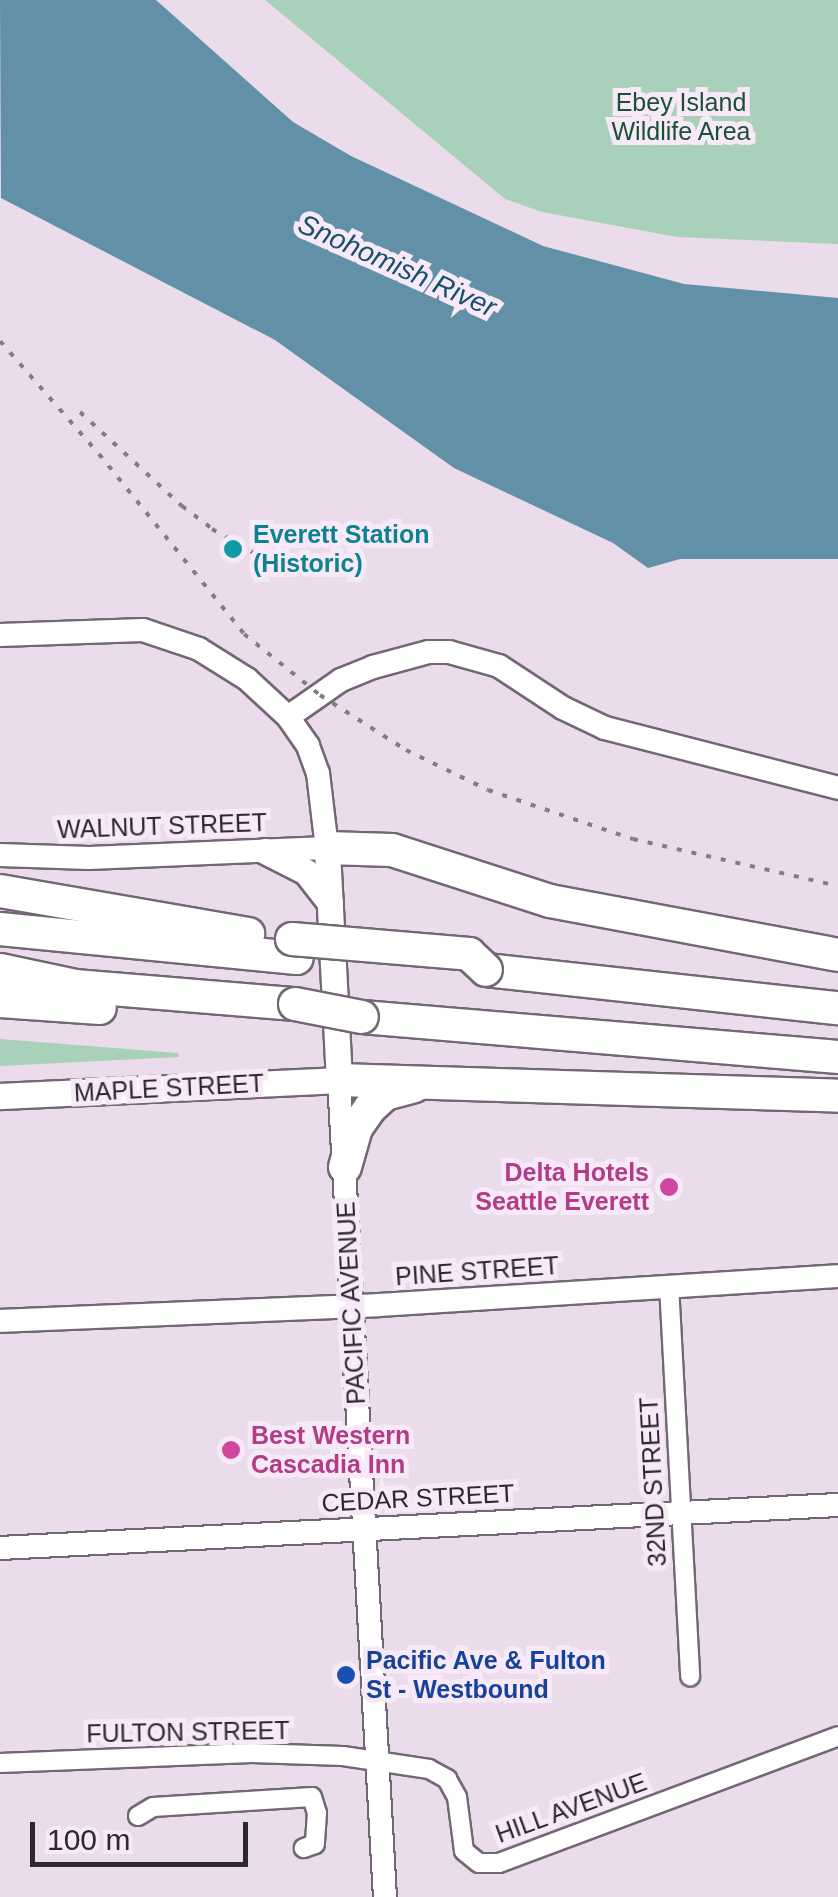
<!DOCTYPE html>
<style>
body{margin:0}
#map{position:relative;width:838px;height:1897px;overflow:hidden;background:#eadceb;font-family:Arial,sans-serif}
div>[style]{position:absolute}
.green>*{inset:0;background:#a9d1b9}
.water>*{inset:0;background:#6190a7}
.roads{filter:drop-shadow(2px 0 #746775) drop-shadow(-2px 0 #746775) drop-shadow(0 2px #746775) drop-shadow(0 -2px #746775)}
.minor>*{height:18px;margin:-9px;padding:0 9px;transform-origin:9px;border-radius:9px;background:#fff}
.tertiary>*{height:22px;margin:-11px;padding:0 11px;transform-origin:11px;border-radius:11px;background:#fff}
.secondary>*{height:25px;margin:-12.5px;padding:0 12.5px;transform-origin:12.5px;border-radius:12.5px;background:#fff}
.motorway>*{height:32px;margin:-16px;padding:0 16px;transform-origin:16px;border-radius:16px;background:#fff}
.rail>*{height:4px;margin-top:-2px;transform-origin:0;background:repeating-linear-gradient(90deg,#847b85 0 5px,transparent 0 15px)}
.bridges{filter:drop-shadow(2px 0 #746775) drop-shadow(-2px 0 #746775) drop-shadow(0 2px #746775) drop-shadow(0 -2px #746775)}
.motorway-bridge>*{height:32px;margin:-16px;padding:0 16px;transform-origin:16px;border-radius:16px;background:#fff}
.dots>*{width:28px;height:28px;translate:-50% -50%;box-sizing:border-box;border:5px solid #f8e9f9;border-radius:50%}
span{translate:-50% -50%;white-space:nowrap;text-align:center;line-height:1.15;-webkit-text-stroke:10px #f8e9f9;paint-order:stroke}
.park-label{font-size:25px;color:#195036}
.culture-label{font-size:25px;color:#0d838f;font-weight:700}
.left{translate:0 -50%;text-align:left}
.street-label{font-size:25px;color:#2e282e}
.hotel-label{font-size:25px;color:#b23c85;font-weight:700}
.right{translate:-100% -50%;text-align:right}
.transit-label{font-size:25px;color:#164399;font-weight:700}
.water-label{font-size:28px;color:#15536b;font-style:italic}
.scale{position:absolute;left:30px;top:1822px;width:218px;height:45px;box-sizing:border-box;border:5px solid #2e282e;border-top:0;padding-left:12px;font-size:30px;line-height:35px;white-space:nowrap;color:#2e282e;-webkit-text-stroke:8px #f8e9f9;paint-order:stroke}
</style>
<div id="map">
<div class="green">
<div style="clip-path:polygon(265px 0,838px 0,838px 244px,677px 237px,542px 212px,505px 199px)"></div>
<div style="clip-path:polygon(0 1039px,178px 1053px,179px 1057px,0 1066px)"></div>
</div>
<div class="water">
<div style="clip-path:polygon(0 0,156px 0,293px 122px,351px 156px,543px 246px,684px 284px,838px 298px,838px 559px,680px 559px,648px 568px,613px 543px,454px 468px,275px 340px,1px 198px)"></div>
</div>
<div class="roads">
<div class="minor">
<div style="left:669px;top:1285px;width:392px;rotate:86.9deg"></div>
<div style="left:0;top:1763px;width:252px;rotate:-2.3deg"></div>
<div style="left:252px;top:1753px;width:91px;rotate:1.9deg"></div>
<div style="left:343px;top:1756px;width:87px;rotate:8.6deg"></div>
<div style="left:429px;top:1769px;width:21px;rotate:29deg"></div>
<div style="left:447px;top:1779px;width:21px;rotate:61deg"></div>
<div style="left:457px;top:1797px;width:54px;rotate:82.6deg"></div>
<div style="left:464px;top:1851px;width:19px;rotate:39deg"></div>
<div style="left:479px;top:1863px;width:20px"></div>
<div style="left:499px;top:1863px;width:362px;rotate:-20.5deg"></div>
<div style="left:138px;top:1816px;width:17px;rotate:-31deg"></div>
<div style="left:153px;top:1807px;width:159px;rotate:-3.6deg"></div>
<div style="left:312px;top:1797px;width:17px;rotate:73deg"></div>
<div style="left:317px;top:1813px;width:31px;rotate:94deg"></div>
<div style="left:315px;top:1844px;width:12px;rotate:160deg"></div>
</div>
<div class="tertiary">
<div style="left:0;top:635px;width:143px;rotate:-2deg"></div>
<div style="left:143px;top:630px;width:59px;rotate:18.7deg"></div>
<div style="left:199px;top:649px;width:57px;rotate:32deg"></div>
<div style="left:247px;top:679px;width:56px;rotate:42.8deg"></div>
<div style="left:288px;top:717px;width:35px;rotate:55deg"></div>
<div style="left:308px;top:746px;width:29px;rotate:70deg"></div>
<div style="left:318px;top:773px;width:76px;rotate:83.2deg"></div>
<div style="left:327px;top:848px;width:238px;rotate:177.6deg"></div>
<div style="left:89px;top:858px;width:89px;rotate:-178.1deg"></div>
<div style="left:288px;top:717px;width:65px;rotate:-34.9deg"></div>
<div style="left:341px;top:680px;width:35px;rotate:-22deg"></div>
<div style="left:373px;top:667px;width:58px;rotate:-15deg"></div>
<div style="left:429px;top:652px;width:20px"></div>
<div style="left:449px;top:652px;width:52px;rotate:15.6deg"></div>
<div style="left:499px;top:666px;width:77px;rotate:33.3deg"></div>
<div style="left:563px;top:708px;width:47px;rotate:25.5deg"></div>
<div style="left:605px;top:728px;width:241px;rotate:14.4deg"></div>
<div style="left:339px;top:1080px;width:818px;rotate:86.78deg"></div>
<div style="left:0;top:1321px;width:378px;rotate:-2.4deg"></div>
<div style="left:378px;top:1305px;width:461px;rotate:-3.6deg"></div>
<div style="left:0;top:1548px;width:839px;rotate:-2.94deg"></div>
</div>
<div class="secondary">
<div style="left:265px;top:851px;width:46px;rotate:27.1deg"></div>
<div style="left:306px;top:872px;width:39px;rotate:52deg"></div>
<div style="left:0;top:1096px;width:339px;rotate:-2.7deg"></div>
<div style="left:339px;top:1080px;width:232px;rotate:-93deg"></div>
</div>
<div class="motorway">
<div style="left:327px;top:848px;width:65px;rotate:1.8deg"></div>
<div style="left:392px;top:850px;width:166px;rotate:17.9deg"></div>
<div style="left:550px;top:901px;width:293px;rotate:10.6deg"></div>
<div style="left:0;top:891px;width:252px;rotate:9.8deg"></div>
<div style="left:0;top:929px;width:298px;rotate:5.6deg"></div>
<div style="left:0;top:970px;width:77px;rotate:12deg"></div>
<div style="left:75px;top:986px;width:221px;rotate:4.7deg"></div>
<div style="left:486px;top:970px;width:354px;rotate:6.2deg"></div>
<div style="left:0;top:1001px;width:100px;rotate:4deg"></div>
<div style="left:362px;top:1017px;width:478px;rotate:4.8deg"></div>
<div style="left:339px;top:1080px;width:499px;rotate:1.8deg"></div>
<div style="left:345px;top:1167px;width:41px;rotate:-74.2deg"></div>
<div style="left:356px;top:1128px;width:24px;rotate:-55deg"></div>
<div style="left:370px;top:1108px;width:21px;rotate:-43deg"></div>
<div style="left:385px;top:1094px;width:30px;rotate:-15deg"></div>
</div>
</div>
<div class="rail">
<div style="left:0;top:341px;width:150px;rotate:48.8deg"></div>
<div style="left:99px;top:454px;width:231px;rotate:51.1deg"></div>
<div style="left:244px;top:634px;width:97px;rotate:38.8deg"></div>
<div style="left:320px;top:695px;width:102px;rotate:32.6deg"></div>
<div style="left:406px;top:750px;width:91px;rotate:26deg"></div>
<div style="left:488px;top:790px;width:153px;rotate:18.7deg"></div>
<div style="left:633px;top:839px;width:210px;rotate:12.9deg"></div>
<div style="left:80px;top:412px;width:139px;rotate:42.7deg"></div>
<div style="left:182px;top:506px;width:38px;rotate:37deg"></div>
<div style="left:212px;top:529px;width:91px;rotate:29.7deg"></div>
</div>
<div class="bridges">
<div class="motorway-bridge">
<div style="left:292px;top:939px;width:178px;rotate:4.8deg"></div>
<div style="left:469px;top:954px;width:23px;rotate:43deg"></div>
<div style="left:295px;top:1004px;width:68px;rotate:11deg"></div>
</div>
</div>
<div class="dots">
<div style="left:233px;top:549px;background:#0f9aa8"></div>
<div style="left:669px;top:1187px;background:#d1479c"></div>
<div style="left:231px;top:1450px;background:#d1479c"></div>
<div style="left:346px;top:1675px;background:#1a4fb4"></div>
</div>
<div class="park-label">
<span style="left:681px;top:117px">Ebey Island<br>Wildlife Area</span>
</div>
<div class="culture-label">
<span class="left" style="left:253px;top:549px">Everett Station<br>(Historic)</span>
</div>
<div class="street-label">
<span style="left:162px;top:826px;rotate:-2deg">WALNUT STREET</span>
<span style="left:169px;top:1088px;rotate:-3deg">MAPLE STREET</span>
<span style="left:477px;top:1271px;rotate:-4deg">PINE STREET</span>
<span style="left:351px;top:1303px;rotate:-93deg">PACIFIC AVENUE</span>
<span style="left:653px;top:1482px;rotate:-93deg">32ND STREET</span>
<span style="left:418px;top:1498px;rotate:-3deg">CEDAR STREET</span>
<span style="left:188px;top:1732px;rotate:-1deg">FULTON STREET</span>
<span style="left:571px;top:1808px;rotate:-20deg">HILL AVENUE</span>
</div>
<div class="hotel-label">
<span class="right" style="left:649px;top:1187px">Delta Hotels<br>Seattle Everett</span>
<span class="left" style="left:251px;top:1450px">Best Western<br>Cascadia Inn</span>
</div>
<div class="transit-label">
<span class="left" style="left:366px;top:1675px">Pacific Ave &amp; Fulton<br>St - Westbound</span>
</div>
<div class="water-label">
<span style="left:397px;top:266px;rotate:24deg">Snohomish River</span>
</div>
<div class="scale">100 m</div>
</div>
